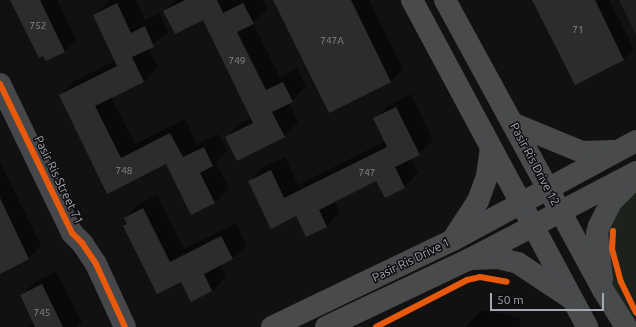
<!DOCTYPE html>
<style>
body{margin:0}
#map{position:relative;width:636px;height:327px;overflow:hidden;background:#111112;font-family:Ubuntu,sans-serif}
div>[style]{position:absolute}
.built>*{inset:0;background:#1e1e20}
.green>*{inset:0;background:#1c211c}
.shadow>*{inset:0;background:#0007}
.building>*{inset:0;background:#2c2c2d}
.minor>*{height:22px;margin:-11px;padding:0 11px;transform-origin:11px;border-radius:11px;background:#46474a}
.major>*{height:22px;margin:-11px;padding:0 11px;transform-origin:11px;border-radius:11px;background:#484a4c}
.cycleway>*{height:6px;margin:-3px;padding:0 3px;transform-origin:3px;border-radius:3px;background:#e8590c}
span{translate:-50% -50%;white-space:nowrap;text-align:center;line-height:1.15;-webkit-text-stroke:3px #0c0c0d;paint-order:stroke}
.number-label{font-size:10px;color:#868990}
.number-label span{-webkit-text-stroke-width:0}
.street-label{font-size:12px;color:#a4a8b1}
.scale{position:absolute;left:490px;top:293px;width:114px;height:18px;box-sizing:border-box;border:2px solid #a4a8b1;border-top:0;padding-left:5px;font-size:12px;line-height:14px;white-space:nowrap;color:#a4a8b1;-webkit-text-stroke:3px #0c0c0d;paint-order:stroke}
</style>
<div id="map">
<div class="built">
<div style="clip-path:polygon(619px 0,636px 0,636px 35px)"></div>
</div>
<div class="green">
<div style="clip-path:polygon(636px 193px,636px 327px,606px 283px,601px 238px,616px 209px)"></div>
</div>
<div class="shadow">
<div style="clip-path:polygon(12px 0,57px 0,76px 39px,65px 51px,46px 60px)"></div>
<div style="clip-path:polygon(110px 0,136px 0,145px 20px,159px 13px,168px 32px,148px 48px,158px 67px,144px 81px,111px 97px,135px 144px,185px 119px,197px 144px,218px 134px,227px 151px,216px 162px,229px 188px,215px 202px,192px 213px,166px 163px,108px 192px,60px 95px,74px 81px,116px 61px,94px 15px)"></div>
<div style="clip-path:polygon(176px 0,263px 0,267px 9px,253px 23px,280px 77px,297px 68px,306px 87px,289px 103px,298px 122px,284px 136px,227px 137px,240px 123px,252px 118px,203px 19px,164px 11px)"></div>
<div style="clip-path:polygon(274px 0,369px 0,403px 69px,391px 81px,329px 112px)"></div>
<div style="clip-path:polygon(533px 0,609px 0,634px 49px,624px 59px,575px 84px)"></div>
<div style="clip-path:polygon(411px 94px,433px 140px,419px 154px,411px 158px,418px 173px,404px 187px,377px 180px,335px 201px,340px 212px,327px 226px,307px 236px,296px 215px,249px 181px,263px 167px,285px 157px,298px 185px,386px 141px,375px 119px,389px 105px)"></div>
<div style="clip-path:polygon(0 162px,41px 246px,29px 258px,0 272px)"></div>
<div style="clip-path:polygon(157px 195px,184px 249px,236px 223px,246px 245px,232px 259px,220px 265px,226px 277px,212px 291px,182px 281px,124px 226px,127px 223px,125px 218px,139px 204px)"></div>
<div style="clip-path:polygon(56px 271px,82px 322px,77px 327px,28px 327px,35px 324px,21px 296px,35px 282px)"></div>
<div style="clip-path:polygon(482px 310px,521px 318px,519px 327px,465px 327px)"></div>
</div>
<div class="building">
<div style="clip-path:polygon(10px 0,40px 0,65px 52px,46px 61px,43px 56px,39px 58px)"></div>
<div style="clip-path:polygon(185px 0,217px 0,223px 13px,243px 3px,254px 24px,237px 32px,266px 90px,283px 82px,293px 102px,272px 112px,285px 137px,237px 161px,225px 137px,253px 123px,203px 20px,175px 34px,163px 11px)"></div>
<div style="clip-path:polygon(273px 0,351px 0,391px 82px,329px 113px)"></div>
<div style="clip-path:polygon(532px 0,595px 0,624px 60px,575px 85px)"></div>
<div style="clip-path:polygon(117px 3px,131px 33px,145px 26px,154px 47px,132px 57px,144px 82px,95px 106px,121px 158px,170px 133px,183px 157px,204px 147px,213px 166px,200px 173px,215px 203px,191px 215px,166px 164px,107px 194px,59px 95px,117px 66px,93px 15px)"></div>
<div style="clip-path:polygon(396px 107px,420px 155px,395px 167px,405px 188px,385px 198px,376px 181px,319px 210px,327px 227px,306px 237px,296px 216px,271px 229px,248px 181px,271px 170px,284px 198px,387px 147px,373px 118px)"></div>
<div style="clip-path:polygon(0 198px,29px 259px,0 274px)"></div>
<div style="clip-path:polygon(143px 208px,170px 262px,221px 236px,233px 259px,204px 274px,212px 291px,191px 302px,181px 282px,157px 294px,123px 226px,127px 224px,124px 218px)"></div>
<div style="clip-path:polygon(42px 284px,63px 327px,35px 327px,20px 295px)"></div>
</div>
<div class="minor">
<div style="left:0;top:84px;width:165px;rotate:64.2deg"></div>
<div style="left:72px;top:233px;width:14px;rotate:45deg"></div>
<div style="left:82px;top:243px;width:25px;rotate:56deg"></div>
<div style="left:96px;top:264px;width:69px;rotate:65.3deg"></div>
</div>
<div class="major">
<div style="left:412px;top:0;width:371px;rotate:61.8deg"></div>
<div style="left:445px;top:0;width:330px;rotate:61.4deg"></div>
<div style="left:603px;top:290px;width:44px;rotate:58.1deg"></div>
<div style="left:514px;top:124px;width:74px;rotate:22.4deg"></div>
<div style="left:582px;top:152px;width:31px;rotate:-2deg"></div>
<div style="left:453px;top:239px;width:45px;rotate:-56.7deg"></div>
<div style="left:478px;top:201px;width:27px;rotate:-70deg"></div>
<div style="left:487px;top:176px;width:27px;rotate:-82deg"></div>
<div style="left:472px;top:259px;width:26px;rotate:-2deg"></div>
<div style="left:498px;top:258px;width:21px;rotate:14deg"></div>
<div style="left:518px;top:263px;width:61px;rotate:33.7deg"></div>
<div style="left:602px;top:279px;width:46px;rotate:-96.2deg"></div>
<div style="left:597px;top:233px;width:7px;rotate:-74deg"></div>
<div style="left:599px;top:226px;width:27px;rotate:-63deg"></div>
<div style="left:611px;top:202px;width:28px;rotate:-45deg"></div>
<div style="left:272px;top:327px;width:201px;rotate:-25.7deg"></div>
<div style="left:453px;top:240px;width:208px;rotate:-28.4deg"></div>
<div style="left:326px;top:327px;width:157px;rotate:-25.3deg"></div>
<div style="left:468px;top:260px;width:190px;rotate:-27.6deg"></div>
</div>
<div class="cycleway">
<div style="left:0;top:84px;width:165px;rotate:64.2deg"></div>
<div style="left:72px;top:233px;width:14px;rotate:45deg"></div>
<div style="left:82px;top:243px;width:25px;rotate:56deg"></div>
<div style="left:96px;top:264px;width:69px;rotate:65.3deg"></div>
<div style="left:613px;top:231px;width:18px;rotate:93deg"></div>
<div style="left:612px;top:249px;width:34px;rotate:75deg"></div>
<div style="left:621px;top:282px;width:34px;rotate:64deg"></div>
<div style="left:376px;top:327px;width:102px;rotate:-27.3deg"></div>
<div style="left:467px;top:280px;width:13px;rotate:-13deg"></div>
<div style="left:480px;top:277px;width:27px;rotate:10deg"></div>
</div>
<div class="number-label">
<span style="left:38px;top:26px">752</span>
<span style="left:578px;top:30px">71</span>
<span style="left:332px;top:41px">747A</span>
<span style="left:237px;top:61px">749</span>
<span style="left:124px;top:171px">748</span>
<span style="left:367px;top:173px">747</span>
<span style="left:42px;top:313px">745</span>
</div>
<div class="street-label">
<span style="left:535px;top:164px;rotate:62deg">Pasir Ris Drive 12</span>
<span style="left:59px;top:180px;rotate:64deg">Pasir Ris Street 71</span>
<span style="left:411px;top:260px;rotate:-26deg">Pasir Ris Drive 1</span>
</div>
<div class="scale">50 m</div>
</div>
